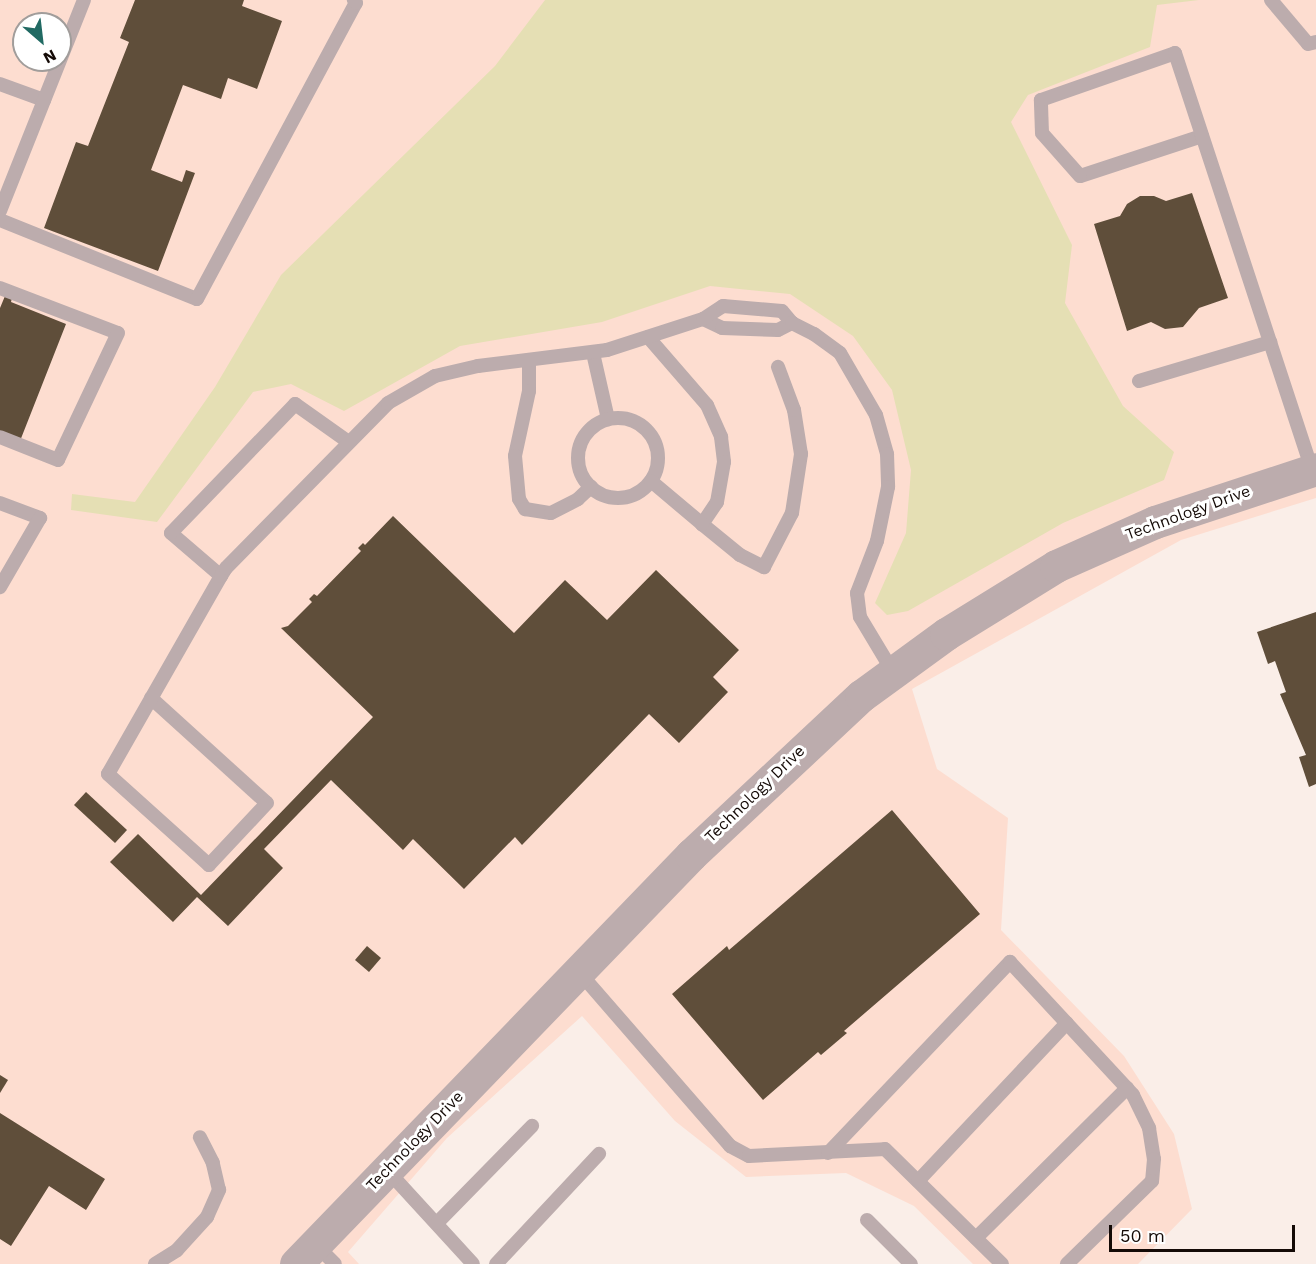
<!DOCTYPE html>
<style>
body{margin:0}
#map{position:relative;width:1316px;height:1264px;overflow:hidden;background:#faeee8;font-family:"Work Sans",sans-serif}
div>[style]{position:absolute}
.built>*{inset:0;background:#fdddd0}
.green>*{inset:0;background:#e5dfb4}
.building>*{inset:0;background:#5f4e3a}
.service>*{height:14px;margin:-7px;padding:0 7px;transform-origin:7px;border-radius:7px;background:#bcacad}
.service>.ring{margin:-7px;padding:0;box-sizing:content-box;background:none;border:14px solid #bcacad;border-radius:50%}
.tertiary>*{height:33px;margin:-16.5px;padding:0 16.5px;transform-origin:16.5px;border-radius:16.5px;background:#bcacad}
span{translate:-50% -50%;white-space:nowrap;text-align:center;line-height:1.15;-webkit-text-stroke:6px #fff;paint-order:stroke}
.street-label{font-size:16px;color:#140a06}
.north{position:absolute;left:12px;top:12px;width:60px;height:60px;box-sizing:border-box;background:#fff;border:2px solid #a19d9b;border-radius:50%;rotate:152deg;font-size:16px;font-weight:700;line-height:24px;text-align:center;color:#140a06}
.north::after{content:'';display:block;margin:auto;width:21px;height:27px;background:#216a63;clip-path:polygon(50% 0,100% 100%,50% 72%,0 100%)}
.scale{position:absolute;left:1109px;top:1225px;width:186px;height:27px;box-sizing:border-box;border:3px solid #140a06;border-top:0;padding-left:8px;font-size:18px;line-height:21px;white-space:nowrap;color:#140a06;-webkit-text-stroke:4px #fff;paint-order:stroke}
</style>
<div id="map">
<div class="built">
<div style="clip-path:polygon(evenodd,0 0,1316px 0,1316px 498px,1181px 540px,912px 689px,937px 769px,1008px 818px,1001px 930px,1124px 1056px,1174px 1134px,1192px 1209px,1138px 1264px,973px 1264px,914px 1206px,846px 1173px,746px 1177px,675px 1121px,582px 1016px,447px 1138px,348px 1252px,359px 1264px,0 1264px,0 0,24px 24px,60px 24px,60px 60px,24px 60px,24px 24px)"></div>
</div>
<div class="green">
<div style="clip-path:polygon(545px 0,1199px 0,1157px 5px,1150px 47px,1028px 95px,1011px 122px,1072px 245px,1065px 303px,1123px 406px,1174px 452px,1164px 480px,1063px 523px,908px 611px,887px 615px,875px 603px,906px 533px,911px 470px,892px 390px,853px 336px,790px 294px,710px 286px,602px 322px,460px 346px,344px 411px,291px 384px,253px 392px,157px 522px,71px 510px,72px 494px,135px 502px,215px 387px,281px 275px,495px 66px)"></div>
</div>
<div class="building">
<div style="clip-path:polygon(135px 0,244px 0,242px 6px,282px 21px,257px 89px,228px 78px,221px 99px,183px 85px,151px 170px,182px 182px,186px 170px,195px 173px,158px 271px,44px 228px,76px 142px,88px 146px,129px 42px,120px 38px)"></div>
<div style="clip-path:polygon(1192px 193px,1228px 298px,1199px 308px,1183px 327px,1165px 329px,1151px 322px,1127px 331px,1094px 224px,1120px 216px,1127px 204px,1140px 196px,1154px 196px,1166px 201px)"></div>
<div style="clip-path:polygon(5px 296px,12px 298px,11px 302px,66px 324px,20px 441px,0 434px,0 308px)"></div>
<div style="clip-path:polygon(393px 516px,514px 633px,565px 580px,607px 620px,656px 570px,739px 650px,713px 677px,728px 692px,679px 743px,649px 714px,522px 845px,515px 837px,464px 889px,413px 839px,403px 850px,331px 780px,264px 849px,283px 868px,228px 926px,197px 897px,173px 922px,110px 862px,138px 834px,201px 895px,373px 717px,281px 628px,288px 626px,312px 602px,309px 599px,314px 594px,317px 596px,361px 551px,358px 548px,363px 543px,365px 545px)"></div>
<div style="clip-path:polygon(1316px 612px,1316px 784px,1309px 787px,1299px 757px,1306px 755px,1280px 694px,1286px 692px,1275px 661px,1268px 664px,1257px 632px)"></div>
<div style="clip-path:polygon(86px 792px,127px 830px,115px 843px,74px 805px)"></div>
<div style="clip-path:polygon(892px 810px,980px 914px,844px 1031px,847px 1033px,821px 1055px,818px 1052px,763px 1100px,672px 994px,727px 946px,729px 950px)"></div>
<div style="clip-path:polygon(367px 946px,381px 958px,369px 972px,355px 960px)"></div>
<div style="clip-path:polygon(0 1075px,8px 1080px,0 1093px)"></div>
<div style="clip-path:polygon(0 1113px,105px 1179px,86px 1210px,49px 1186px,11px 1246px,0 1239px)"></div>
</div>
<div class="service">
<div style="left:1271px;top:0;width:57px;rotate:49.9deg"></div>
<div style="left:1308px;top:44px;width:8px;rotate:-14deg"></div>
<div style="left:0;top:84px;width:47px;rotate:20deg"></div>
<div style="left:1202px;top:136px;width:128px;rotate:161.8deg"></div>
<div style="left:1080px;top:176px;width:57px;rotate:-131.5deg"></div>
<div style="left:1042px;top:133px;width:33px;rotate:-92deg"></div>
<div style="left:1041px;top:100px;width:142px;rotate:-19.3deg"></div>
<div style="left:1175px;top:53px;width:439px;rotate:71.8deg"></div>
<div style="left:0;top:211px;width:227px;rotate:-68.3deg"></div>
<div style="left:0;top:220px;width:212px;rotate:21.9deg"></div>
<div style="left:197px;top:299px;width:336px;rotate:-61.8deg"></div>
<div style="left:356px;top:3px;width:4px;rotate:-124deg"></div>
<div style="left:0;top:288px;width:126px;rotate:20.9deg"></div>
<div style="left:118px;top:333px;width:140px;rotate:115.3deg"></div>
<div style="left:58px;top:460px;width:62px;rotate:-158.4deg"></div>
<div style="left:703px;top:319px;width:21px;rotate:25deg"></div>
<div style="left:722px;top:328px;width:56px;rotate:2deg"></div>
<div style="left:778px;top:330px;width:16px;rotate:-27deg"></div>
<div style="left:648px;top:337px;width:90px;rotate:49.1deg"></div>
<div style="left:707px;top:405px;width:35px;rotate:66deg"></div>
<div style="left:721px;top:437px;width:25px;rotate:83deg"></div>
<div style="left:724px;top:462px;width:41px;rotate:99.9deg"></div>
<div style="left:717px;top:502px;width:27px;rotate:124deg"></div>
<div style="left:702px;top:524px;width:49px;rotate:39.2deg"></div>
<div style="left:740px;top:555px;width:27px;rotate:27deg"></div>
<div style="left:764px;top:567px;width:61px;rotate:-62.6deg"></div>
<div style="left:792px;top:513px;width:60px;rotate:-81.3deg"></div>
<div style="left:801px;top:454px;width:45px;rotate:-99deg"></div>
<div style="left:794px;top:410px;width:46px;rotate:-110.4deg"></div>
<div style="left:593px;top:353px;width:68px;rotate:77.2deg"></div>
<div style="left:529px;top:361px;width:30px;rotate:90deg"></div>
<div style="left:529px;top:391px;width:66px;rotate:102.2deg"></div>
<div style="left:515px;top:456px;width:43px;rotate:84.7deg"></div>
<div style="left:519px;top:499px;width:12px;rotate:59deg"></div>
<div style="left:525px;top:509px;width:26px;rotate:9deg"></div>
<div style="left:551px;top:513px;width:30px;rotate:-27deg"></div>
<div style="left:578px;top:499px;width:18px;rotate:-43deg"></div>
<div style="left:1139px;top:381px;width:137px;rotate:-16.6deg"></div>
<div class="ring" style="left:578px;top:418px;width:66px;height:66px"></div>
<div style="left:651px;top:481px;width:67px;rotate:40.1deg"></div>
<div style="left:0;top:503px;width:43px;rotate:20.6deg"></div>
<div style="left:40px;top:518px;width:80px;rotate:120.1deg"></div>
<div style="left:221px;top:576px;width:66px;rotate:-139.3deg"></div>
<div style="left:171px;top:533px;width:179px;rotate:-46.1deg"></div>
<div style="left:295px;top:404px;width:64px;rotate:35.4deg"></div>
<div style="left:151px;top:698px;width:156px;rotate:42.2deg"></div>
<div style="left:267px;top:803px;width:85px;rotate:133.1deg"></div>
<div style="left:209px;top:865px;width:136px;rotate:-138deg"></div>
<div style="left:108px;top:774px;width:228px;rotate:-60.3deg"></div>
<div style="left:221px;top:576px;width:9px;rotate:-58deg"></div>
<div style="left:226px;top:568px;width:231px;rotate:-45.5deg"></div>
<div style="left:388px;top:403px;width:54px;rotate:-29.9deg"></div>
<div style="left:435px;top:376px;width:44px;rotate:-13.1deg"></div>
<div style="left:478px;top:366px;width:130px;rotate:-7.1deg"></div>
<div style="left:607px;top:350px;width:101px;rotate:-17.9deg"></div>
<div style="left:703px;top:319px;width:24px;rotate:-33deg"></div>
<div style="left:723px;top:306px;width:59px;rotate:4.8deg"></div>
<div style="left:782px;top:311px;width:16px;rotate:50deg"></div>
<div style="left:792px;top:323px;width:25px;rotate:27deg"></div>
<div style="left:814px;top:334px;width:32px;rotate:36deg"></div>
<div style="left:840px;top:353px;width:72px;rotate:59.9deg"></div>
<div style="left:876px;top:415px;width:41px;rotate:74.2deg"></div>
<div style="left:887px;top:454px;width:33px;rotate:88deg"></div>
<div style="left:888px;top:487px;width:55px;rotate:101.5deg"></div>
<div style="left:877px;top:541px;width:56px;rotate:111deg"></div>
<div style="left:857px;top:593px;width:24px;rotate:83deg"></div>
<div style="left:860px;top:617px;width:64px;rotate:59deg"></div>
<div style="left:579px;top:972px;width:230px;rotate:49deg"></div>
<div style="left:730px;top:1146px;width:21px;rotate:28deg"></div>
<div style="left:749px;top:1156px;width:136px;rotate:-2.9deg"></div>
<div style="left:885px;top:1149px;width:164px;rotate:44.5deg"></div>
<div style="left:828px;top:1153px;width:264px;rotate:-46.4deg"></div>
<div style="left:1010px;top:962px;width:181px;rotate:47.2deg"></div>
<div style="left:1133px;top:1095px;width:37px;rotate:64deg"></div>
<div style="left:1149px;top:1128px;width:31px;rotate:81deg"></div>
<div style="left:1154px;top:1159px;width:22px;rotate:95deg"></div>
<div style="left:1152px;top:1181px;width:119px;rotate:135.7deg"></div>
<div style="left:387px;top:1170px;width:127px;rotate:47.5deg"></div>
<div style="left:918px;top:1181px;width:217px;rotate:-46.7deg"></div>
<div style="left:867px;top:1220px;width:62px;rotate:45deg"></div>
<div style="left:437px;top:1223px;width:136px;rotate:-45.6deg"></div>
<div style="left:976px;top:1238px;width:213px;rotate:-44.8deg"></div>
<div style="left:315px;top:1244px;width:28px;rotate:45deg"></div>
<div style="left:155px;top:1264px;width:26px;rotate:-32deg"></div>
<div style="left:177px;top:1250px;width:45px;rotate:-47.7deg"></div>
<div style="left:207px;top:1217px;width:30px;rotate:-66deg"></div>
<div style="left:219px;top:1190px;width:28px;rotate:-103deg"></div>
<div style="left:213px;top:1163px;width:29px;rotate:-117deg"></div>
<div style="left:496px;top:1264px;width:151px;rotate:-46.9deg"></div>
</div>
<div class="tertiary">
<div style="left:296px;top:1264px;width:569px;rotate:-46deg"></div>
<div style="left:691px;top:855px;width:233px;rotate:-43.1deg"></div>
<div style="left:861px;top:696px;width:105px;rotate:-36.1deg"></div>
<div style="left:946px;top:634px;width:129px;rotate:-31.7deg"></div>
<div style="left:1056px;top:566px;width:108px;rotate:-24deg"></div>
<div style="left:1155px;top:522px;width:169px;rotate:-18.2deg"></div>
</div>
<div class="street-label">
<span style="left:1188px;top:513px;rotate:-20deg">Technology Drive</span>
<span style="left:755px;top:794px;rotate:-44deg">Technology Drive</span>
<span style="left:415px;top:1141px;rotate:-46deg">Technology Drive</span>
</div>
<div class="north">N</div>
<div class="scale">50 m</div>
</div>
